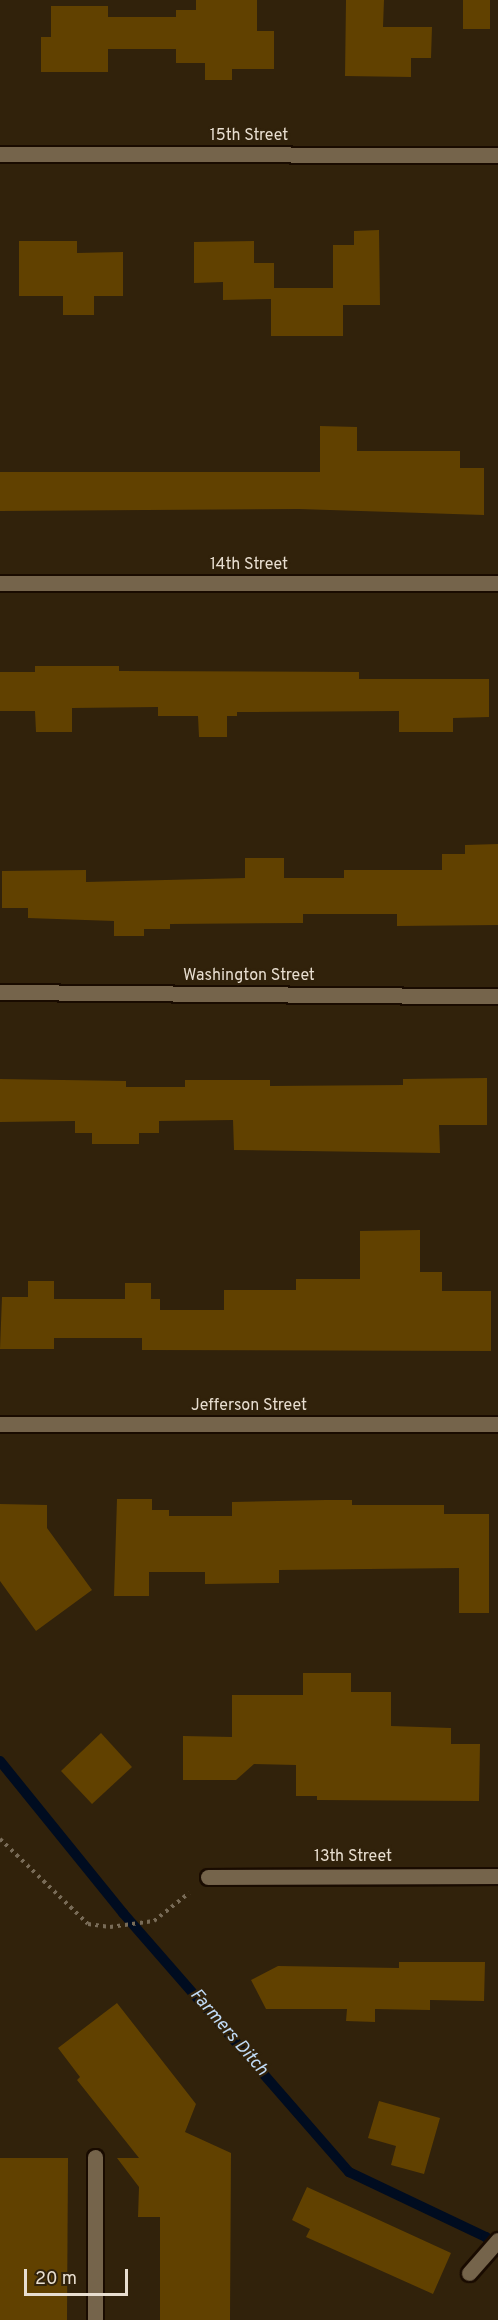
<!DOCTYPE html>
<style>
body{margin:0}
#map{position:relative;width:498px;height:2320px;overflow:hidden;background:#31220b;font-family:Overpass,sans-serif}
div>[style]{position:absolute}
.stream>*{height:10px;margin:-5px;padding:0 5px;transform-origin:5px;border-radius:5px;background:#000c20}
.building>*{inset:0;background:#614100}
.path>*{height:4px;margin-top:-2px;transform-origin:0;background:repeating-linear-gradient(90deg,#786b57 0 3px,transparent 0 7.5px)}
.roads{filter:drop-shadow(2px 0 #190b00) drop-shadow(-2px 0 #190b00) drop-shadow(0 2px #190b00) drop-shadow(0 -2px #190b00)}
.service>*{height:15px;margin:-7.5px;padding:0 7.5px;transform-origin:7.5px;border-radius:7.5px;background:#75644b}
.minor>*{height:15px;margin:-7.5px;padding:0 7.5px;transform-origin:7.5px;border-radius:7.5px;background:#75644b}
span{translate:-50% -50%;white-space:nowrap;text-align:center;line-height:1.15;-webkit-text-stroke:4.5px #31220b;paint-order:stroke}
.street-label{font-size:16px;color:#e8ded0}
.water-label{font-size:18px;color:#c0daf5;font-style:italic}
.scale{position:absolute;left:24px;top:2269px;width:104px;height:27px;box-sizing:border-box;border:3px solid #e8ded0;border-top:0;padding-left:8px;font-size:18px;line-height:21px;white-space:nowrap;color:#e8ded0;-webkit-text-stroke:4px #31220b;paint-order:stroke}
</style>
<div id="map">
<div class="stream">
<div style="left:0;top:1761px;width:196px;rotate:51deg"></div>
<div style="left:123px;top:1913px;width:344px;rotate:48.9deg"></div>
<div style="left:349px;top:2172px;width:152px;rotate:25.4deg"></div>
<div style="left:486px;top:2237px;width:18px;rotate:49deg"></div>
</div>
<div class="building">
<div style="clip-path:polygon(196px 0,257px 0,257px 31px,274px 31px,274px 69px,232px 69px,232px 80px,205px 80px,205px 63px,176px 63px,176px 49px,108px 49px,108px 72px,41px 72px,41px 37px,51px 37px,51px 6px,108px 6px,108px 17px,176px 17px,176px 10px,196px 10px)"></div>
<div style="clip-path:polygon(346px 0,384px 0,383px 27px,432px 27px,431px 58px,411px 58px,411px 77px,345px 76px)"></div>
<div style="clip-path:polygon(463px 0,490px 0,490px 29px,463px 29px)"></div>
<div style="clip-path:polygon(379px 230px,380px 305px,343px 305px,343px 336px,271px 336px,271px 299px,223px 300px,223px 282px,194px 283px,194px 242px,254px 241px,254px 263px,274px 263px,274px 288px,333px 288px,333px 245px,354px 245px,354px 231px)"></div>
<div style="clip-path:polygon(19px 241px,77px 241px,77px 253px,123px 252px,123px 296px,94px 296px,94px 315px,63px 315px,63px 296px,19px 296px)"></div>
<div style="clip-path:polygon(320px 426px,357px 427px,357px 451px,460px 451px,460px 468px,484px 468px,484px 515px,299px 509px,0 511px,0 472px,320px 472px)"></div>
<div style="clip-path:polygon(35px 666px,119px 666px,119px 671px,359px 672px,359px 679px,489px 679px,489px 717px,453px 718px,453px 732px,399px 732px,399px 711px,237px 712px,237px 716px,227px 716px,227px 737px,199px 737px,198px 716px,158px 716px,158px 707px,72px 708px,72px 732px,36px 732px,35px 711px,0 711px,0 672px,35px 672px)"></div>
<div style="clip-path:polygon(498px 844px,498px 925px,397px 926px,397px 914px,303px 914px,303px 923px,170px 924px,170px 929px,144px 929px,144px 936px,114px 936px,114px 921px,28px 918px,28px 908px,2px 908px,2px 871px,86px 870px,86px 882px,245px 878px,245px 858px,284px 858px,284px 878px,344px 878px,344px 870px,442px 870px,442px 854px,465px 854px,465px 845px)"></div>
<div style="clip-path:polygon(487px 1078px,487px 1125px,439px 1125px,440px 1153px,234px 1150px,233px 1120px,159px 1121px,159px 1133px,139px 1133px,139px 1144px,92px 1144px,92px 1133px,75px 1133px,75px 1121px,0 1122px,0 1079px,126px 1081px,126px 1087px,185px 1087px,185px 1080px,270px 1080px,270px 1086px,403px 1085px,403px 1079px)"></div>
<div style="clip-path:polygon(420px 1230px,420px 1272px,442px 1272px,442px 1291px,491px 1291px,491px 1351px,142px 1350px,142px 1338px,54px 1338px,54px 1349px,0 1349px,2px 1297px,28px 1297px,28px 1281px,54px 1281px,54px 1299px,125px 1299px,125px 1283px,151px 1283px,151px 1299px,160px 1299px,160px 1310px,224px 1310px,224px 1290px,296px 1290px,296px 1279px,360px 1279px,360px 1231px)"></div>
<div style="clip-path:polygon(117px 1499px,152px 1499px,152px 1510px,169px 1510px,169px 1516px,232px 1516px,232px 1502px,326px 1500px,352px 1500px,352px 1505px,444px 1505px,444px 1514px,489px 1514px,489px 1613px,459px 1613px,459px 1568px,279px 1570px,279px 1583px,205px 1584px,205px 1572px,149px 1572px,149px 1596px,114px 1596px)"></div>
<div style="clip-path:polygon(0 1504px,47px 1505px,47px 1528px,92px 1590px,36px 1631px,0 1581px)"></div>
<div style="clip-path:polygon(303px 1673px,351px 1673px,351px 1692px,391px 1692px,391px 1726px,451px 1728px,451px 1744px,480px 1744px,479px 1801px,317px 1800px,317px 1796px,296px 1796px,296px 1765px,254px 1764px,236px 1780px,183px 1780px,183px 1736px,232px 1737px,232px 1695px,303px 1695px)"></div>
<div style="clip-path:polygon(101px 1733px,132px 1767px,92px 1804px,61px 1771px)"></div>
<div style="clip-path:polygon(399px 1962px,485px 1962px,484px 2001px,430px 2000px,430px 2010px,375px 2009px,375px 2022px,346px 2021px,347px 2009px,266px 2009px,251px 1980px,278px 1966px,399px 1968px)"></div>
<div style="clip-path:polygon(117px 2003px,196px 2104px,185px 2132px,231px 2153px,230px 2320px,160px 2320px,160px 2217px,138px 2217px,139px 2187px,117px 2158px,139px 2158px,77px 2080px,80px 2077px,58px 2048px)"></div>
<div style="clip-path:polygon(379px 2101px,440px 2118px,424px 2174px,391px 2165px,396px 2146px,368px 2138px)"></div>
<div style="clip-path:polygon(0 2158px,68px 2158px,67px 2320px,0 2320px)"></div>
<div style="clip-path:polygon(307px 2187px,451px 2253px,433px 2294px,306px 2237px,310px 2229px,292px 2220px)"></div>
</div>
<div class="path">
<div style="left:0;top:1839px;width:122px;rotate:44deg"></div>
<div style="left:88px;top:1924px;width:22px;rotate:8deg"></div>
<div style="left:110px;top:1927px;width:44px;rotate:-7.8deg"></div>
<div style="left:154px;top:1921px;width:45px;rotate:-38.7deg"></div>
</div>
<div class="roads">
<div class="service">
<div style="left:95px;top:2157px;width:163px;rotate:90deg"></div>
<div style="left:469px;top:2273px;width:44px;rotate:-48.7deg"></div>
</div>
<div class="minor">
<div style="left:0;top:154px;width:498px;rotate:0.1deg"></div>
<div style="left:0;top:583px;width:498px"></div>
<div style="left:0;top:992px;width:498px;rotate:0.5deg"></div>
<div style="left:0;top:1424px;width:498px"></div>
<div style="left:208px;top:1877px;width:290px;rotate:-0.2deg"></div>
</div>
</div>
<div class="street-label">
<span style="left:249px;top:136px">15th Street</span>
<span style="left:249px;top:565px">14th Street</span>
<span style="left:249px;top:976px">Washington Street</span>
<span style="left:249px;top:1406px">Jefferson Street</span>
<span style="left:353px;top:1857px">13th Street</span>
</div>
<div class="water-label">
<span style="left:228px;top:2033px;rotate:49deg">Farmers Ditch</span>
</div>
<div class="scale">20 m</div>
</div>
